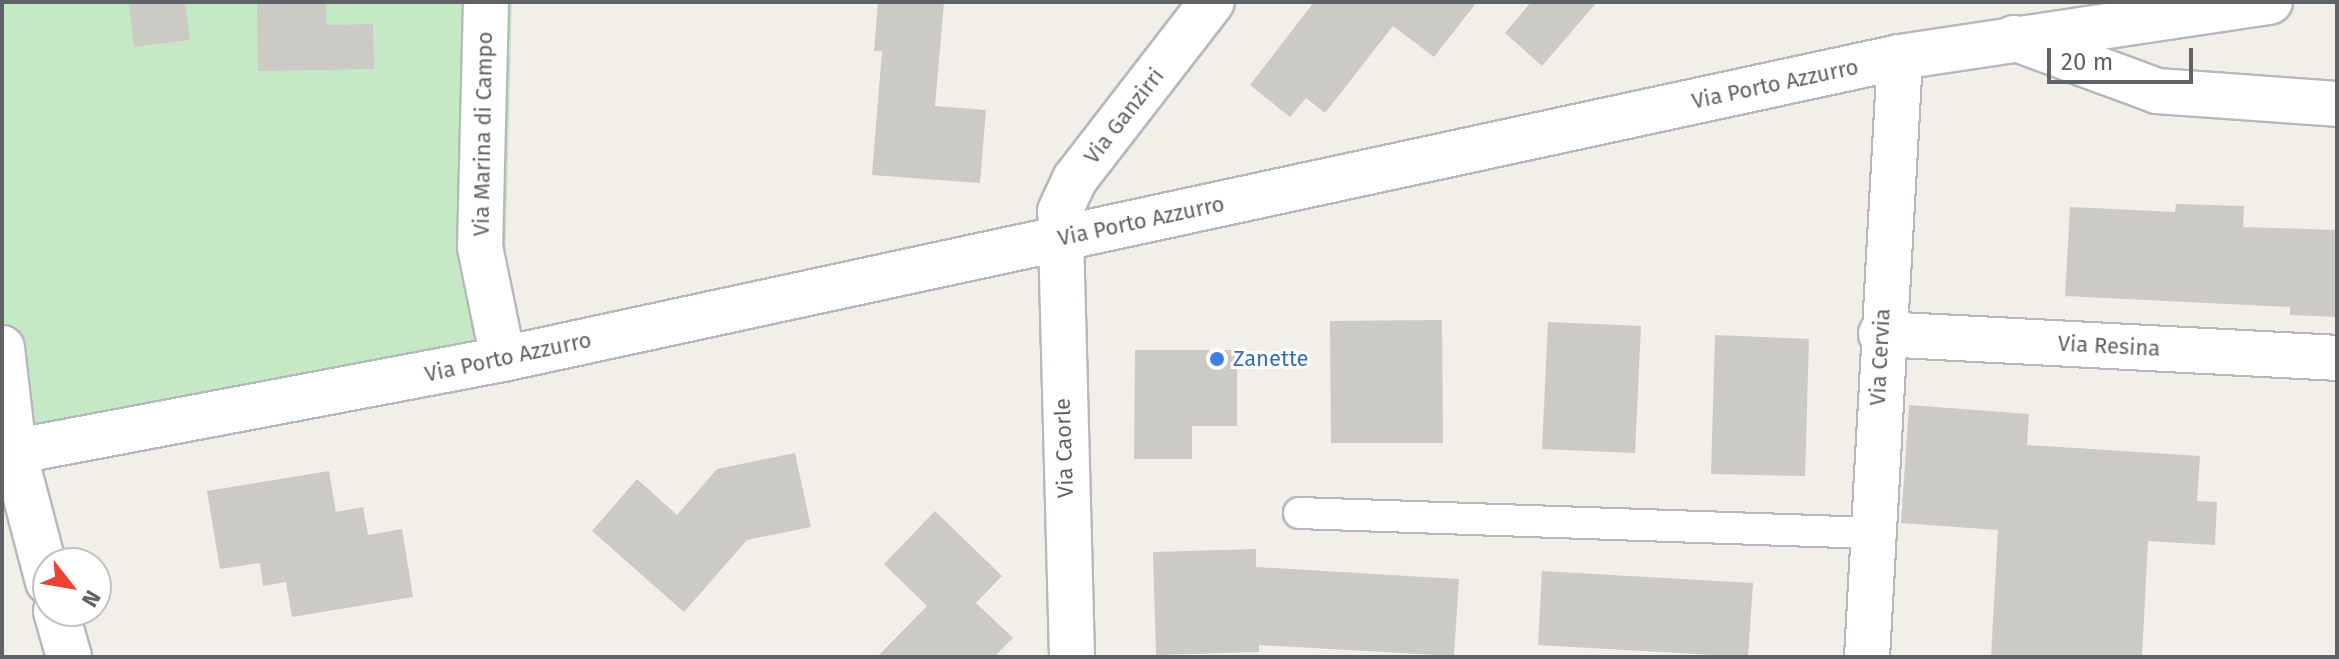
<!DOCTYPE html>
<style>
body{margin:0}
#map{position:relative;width:2339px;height:659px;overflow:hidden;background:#f1efe8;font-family:"Fira Sans",sans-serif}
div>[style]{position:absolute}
.green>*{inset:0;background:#c5e8c5}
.building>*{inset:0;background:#cccac5}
.roads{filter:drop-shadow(2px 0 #b5b8bc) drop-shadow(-2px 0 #b5b8bc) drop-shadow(0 2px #b5b8bc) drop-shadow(0 -2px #b5b8bc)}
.lane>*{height:30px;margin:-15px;padding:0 15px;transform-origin:15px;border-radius:15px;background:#fff}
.street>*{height:44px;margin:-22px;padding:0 22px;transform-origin:22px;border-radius:22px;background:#fff}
.dots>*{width:22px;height:22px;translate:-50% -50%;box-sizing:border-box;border:4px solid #fff;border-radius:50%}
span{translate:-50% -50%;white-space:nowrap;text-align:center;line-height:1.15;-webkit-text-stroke:6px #fff;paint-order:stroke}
.street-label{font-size:22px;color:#5f6368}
.shop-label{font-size:22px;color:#366cbe}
.left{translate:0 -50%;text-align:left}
.frame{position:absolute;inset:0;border:4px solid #5f6368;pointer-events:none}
.north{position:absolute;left:32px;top:547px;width:80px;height:80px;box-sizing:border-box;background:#fff;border:2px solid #bfc1c3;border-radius:50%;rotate:121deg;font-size:22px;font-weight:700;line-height:32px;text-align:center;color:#5f6368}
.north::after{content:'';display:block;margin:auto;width:28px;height:36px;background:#ea4335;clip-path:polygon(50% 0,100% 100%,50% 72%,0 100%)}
.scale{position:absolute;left:2047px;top:48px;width:146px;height:36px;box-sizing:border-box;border:4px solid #5f6368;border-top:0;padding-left:10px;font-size:24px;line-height:28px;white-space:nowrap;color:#5f6368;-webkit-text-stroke:6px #fff;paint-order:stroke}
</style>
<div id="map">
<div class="green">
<div style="clip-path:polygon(2px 2px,512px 2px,503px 359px,14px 452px,2px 309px)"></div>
</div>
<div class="building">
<div style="clip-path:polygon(129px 2px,185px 2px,190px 40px,134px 47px)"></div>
<div style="clip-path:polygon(257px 2px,326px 2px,326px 25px,373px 24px,374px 69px,258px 71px)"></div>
<div style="clip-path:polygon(878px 2px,944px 2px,935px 106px,986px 110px,980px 183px,872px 175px,882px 51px,874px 51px)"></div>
<div style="clip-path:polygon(1314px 2px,1477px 2px,1434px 57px,1393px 26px,1325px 113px,1306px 98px,1290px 117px,1250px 85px)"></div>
<div style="clip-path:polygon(1531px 2px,1597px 2px,1542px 66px,1505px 33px)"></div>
<div style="clip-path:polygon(2176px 204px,2244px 206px,2243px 227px,2337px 230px,2337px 317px,2290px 315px,2290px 307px,2065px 296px,2070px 207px,2175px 212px)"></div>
<div style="clip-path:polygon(1442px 320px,1443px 443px,1331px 443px,1330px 321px)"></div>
<div style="clip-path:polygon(1548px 322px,1641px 326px,1635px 453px,1542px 449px)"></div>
<div style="clip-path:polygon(1715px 335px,1809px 339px,1805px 476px,1711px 474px)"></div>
<div style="clip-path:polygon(1135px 350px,1237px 350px,1237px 426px,1192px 426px,1192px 459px,1134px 459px)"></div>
<div style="clip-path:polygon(1909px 405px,2029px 414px,2027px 445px,2200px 456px,2197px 501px,2217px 502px,2215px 545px,2148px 541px,2142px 657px,1991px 657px,1998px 530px,1901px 523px)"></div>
<div style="clip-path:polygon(795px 453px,811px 527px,747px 540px,684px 612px,592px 531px,637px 479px,677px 515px,717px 469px)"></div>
<div style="clip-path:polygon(329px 471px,336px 512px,363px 507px,368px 535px,402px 529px,413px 597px,292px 617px,286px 582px,263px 586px,260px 563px,220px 569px,207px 491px)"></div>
<div style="clip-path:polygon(935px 511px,1002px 576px,976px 603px,1013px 638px,994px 657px,877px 657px,927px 606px,884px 564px)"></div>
<div style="clip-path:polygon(1256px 549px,1256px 567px,1459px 579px,1454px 656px,1259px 645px,1259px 652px,1156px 655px,1153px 552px)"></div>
<div style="clip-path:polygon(1542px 571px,1753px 583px,1748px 657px,1538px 645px)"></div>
</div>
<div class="roads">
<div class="lane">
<div style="left:1299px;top:513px;width:573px;rotate:2deg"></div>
</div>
<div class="street">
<div style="left:486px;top:2px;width:245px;rotate:91.4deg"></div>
<div style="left:480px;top:247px;width:114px;rotate:78.4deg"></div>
<div style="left:2014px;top:38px;width:153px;rotate:20.3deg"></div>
<div style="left:2157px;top:91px;width:180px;rotate:4.1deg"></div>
<div style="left:1881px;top:334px;width:457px;rotate:3deg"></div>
<div style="left:2px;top:348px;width:105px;rotate:83.4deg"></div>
<div style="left:14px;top:452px;width:134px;rotate:75.3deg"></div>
<div style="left:2px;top:454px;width:510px;rotate:-10.74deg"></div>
<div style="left:503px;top:359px;width:1429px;rotate:-12.2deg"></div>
<div style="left:1900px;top:57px;width:374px;rotate:-8.5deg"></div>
<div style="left:56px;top:611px;width:48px;rotate:74.2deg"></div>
<div style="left:1072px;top:657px;width:446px;rotate:-91.5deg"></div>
<div style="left:1060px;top:211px;width:35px;rotate:-65deg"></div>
<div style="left:1075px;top:179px;width:224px;rotate:-52.3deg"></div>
<div style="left:1867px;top:657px;width:601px;rotate:-86.85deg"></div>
</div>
</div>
<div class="dots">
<div style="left:1217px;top:359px;background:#3f7fe0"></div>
</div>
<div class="street-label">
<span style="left:1775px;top:84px;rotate:-12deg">Via Porto Azzurro</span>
<span style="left:1124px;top:116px;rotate:-52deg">Via Ganzirri</span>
<span style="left:483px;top:134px;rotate:-89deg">Via Marina di Campo</span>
<span style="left:1141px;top:221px;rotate:-12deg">Via Porto Azzurro</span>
<span style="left:2109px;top:346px;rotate:3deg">Via Resina</span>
<span style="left:508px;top:357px;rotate:-12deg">Via Porto Azzurro</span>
<span style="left:1880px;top:357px;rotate:-87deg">Via Cervia</span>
<span style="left:1064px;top:448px;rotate:-92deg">Via Caorle</span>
</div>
<div class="shop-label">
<span class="left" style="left:1233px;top:359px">Zanette</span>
</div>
<div class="frame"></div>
<div class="north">N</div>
<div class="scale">20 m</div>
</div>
